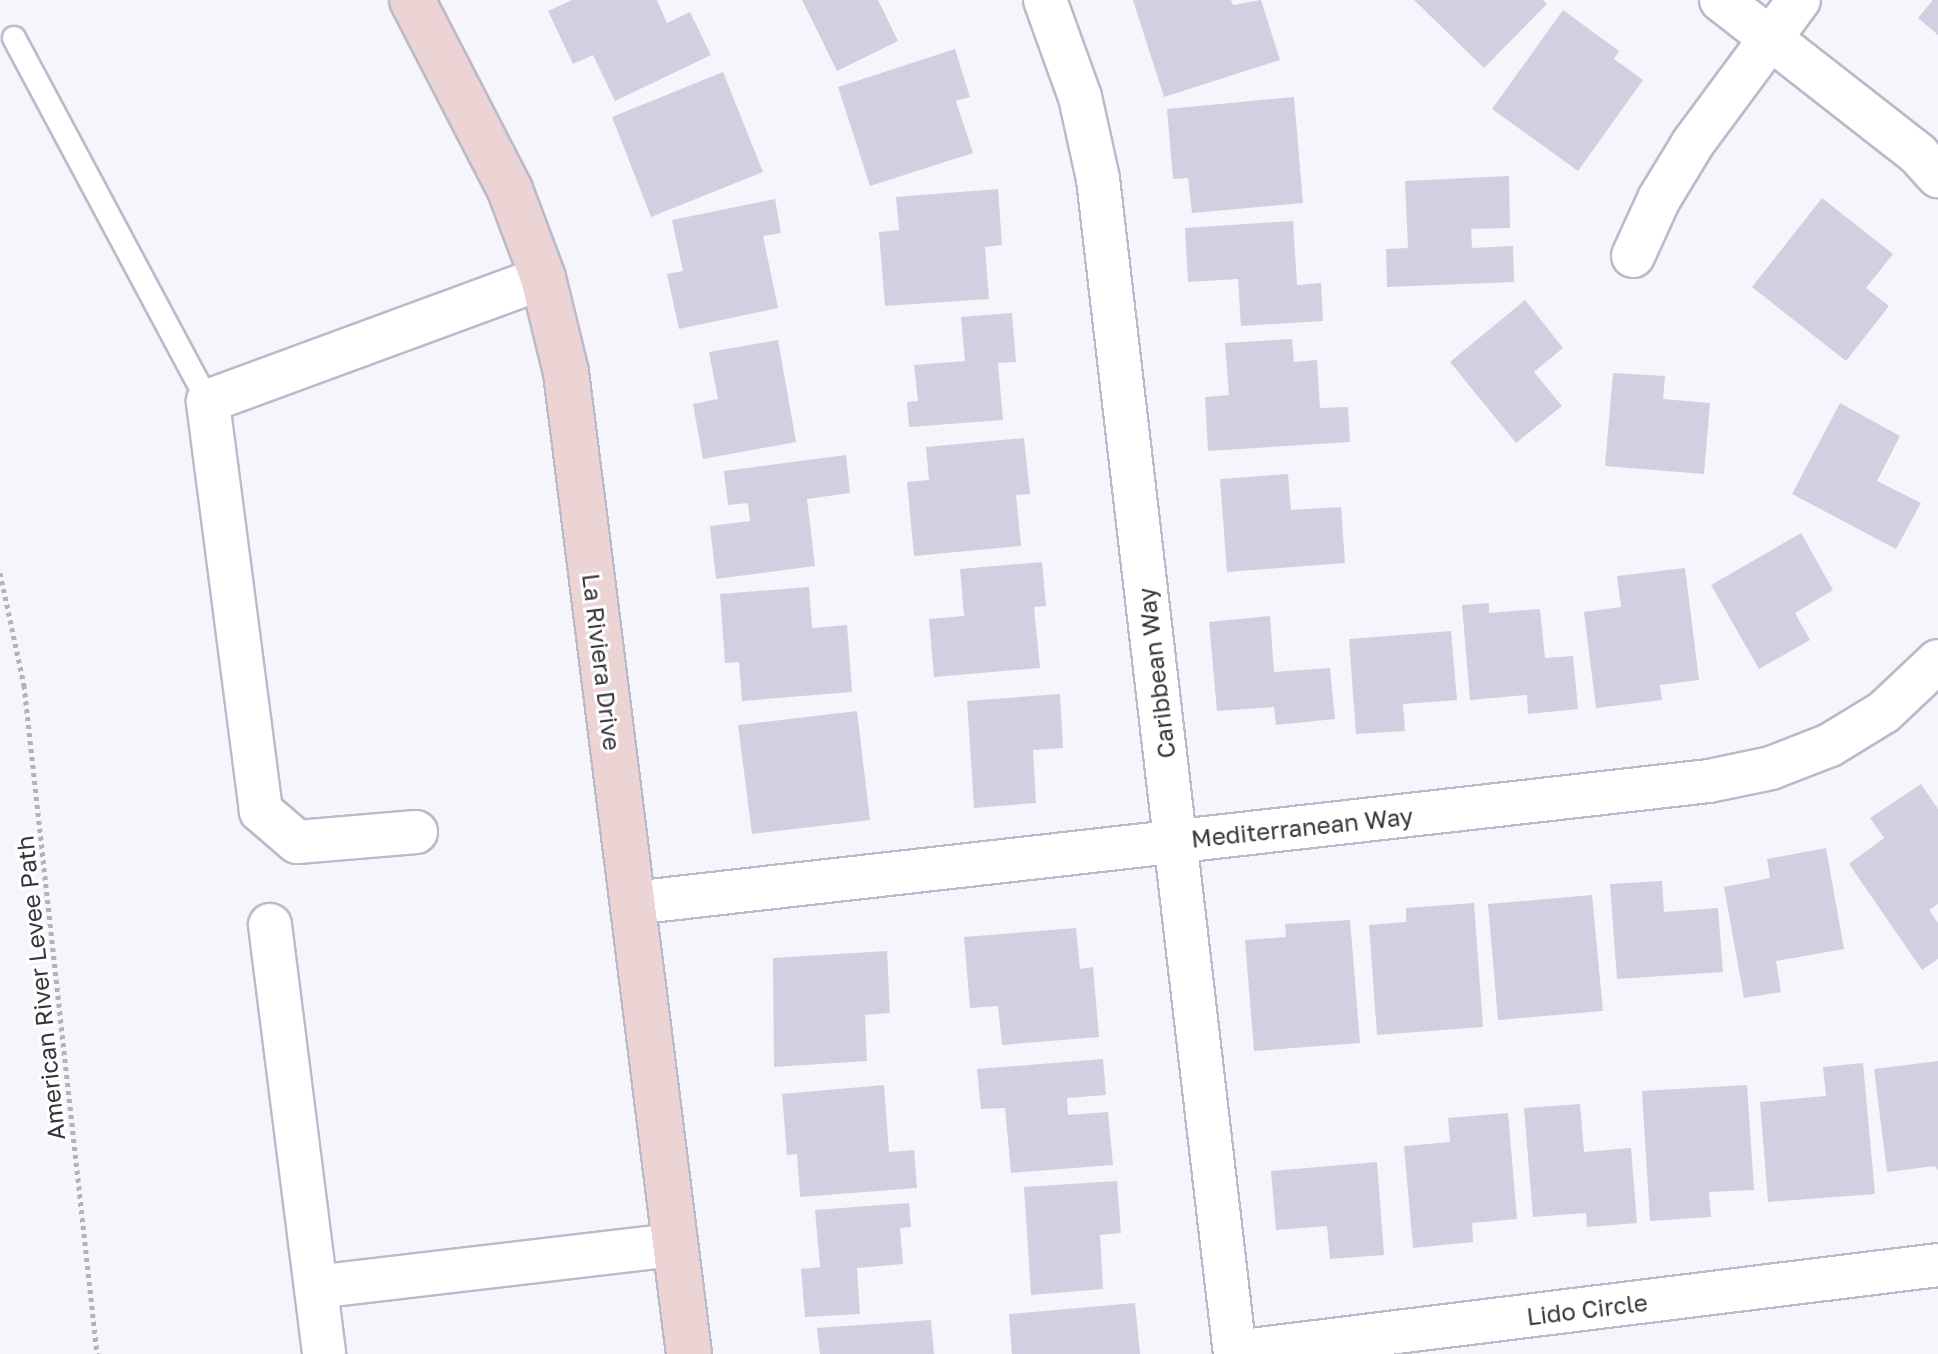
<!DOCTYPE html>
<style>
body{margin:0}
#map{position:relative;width:1938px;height:1354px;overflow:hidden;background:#f6f5fc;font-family:"Golos Text",sans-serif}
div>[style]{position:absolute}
.building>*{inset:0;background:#d3cfe1}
.path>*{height:5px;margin-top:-2.5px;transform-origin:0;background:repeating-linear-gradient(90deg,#b3b2b9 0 4px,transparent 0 8px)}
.roads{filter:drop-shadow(2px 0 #bcb9cb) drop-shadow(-2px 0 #bcb9cb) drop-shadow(0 2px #bcb9cb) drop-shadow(0 -2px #bcb9cb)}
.lane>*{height:22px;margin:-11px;padding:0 11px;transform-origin:11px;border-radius:11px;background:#fff}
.street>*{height:42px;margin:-21px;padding:0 21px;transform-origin:21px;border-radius:21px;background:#fff}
.secondary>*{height:44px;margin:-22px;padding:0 22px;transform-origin:22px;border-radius:22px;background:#ecd4d5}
span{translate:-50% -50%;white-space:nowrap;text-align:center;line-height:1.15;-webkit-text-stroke:6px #fff;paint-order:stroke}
.street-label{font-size:24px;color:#36353c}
</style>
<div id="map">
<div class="building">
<div style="clip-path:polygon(572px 0,657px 0,667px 23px,690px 12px,711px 55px,615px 101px,593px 55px,573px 64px,548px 11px)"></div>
<div style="clip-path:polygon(802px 0,878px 0,898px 41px,837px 71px)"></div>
<div style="clip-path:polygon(1133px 0,1231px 0,1233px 5px,1261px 0,1280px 60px,1164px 97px)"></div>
<div style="clip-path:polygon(1414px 0,1543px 0,1547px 4px,1484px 68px)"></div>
<div style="clip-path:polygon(1933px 0,1938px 0,1938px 35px,1918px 18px)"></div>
<div style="clip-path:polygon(1563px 10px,1619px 51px,1614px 59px,1643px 80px,1578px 171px,1492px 109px)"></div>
<div style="clip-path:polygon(955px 49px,970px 97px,956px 101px,973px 153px,870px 186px,838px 87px)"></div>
<div style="clip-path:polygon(723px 72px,763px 172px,651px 217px,612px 117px)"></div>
<div style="clip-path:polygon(1294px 97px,1303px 203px,1192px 213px,1188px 178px,1173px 179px,1167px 109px)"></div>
<div style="clip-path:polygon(1509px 176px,1510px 228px,1471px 229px,1472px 248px,1513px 246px,1514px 282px,1387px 287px,1386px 249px,1408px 248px,1405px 181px)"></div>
<div style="clip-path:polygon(998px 189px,1002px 245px,985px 247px,989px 299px,885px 306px,879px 232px,899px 230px,896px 197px)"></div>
<div style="clip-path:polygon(1822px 198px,1893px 254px,1866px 288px,1889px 306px,1846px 361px,1752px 287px)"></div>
<div style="clip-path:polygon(775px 199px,781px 233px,763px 236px,778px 308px,679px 329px,667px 274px,683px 271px,672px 220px)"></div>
<div style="clip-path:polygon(1293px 221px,1297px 285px,1321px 283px,1323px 321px,1241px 326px,1238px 279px,1188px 282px,1185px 228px)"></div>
<div style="clip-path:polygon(1525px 300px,1563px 348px,1534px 372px,1562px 406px,1516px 443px,1450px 362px)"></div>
<div style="clip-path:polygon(1012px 313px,1016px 362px,998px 363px,1003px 420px,909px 427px,907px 402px,918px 401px,914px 365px,965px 361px,961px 317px)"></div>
<div style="clip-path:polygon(1292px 339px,1294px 362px,1317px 360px,1320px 408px,1348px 407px,1350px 442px,1208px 451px,1205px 397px,1229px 395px,1225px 343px)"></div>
<div style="clip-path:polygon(778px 340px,796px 442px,703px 459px,693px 404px,718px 399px,709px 352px)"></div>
<div style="clip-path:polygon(1613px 373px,1665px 376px,1663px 399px,1710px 403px,1704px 474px,1605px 466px)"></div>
<div style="clip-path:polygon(1840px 403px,1900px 436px,1877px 481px,1921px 503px,1896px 549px,1792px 494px)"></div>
<div style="clip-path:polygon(1024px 438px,1030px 494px,1016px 495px,1021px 546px,914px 556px,907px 482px,929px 480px,926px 447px)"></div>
<div style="clip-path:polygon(846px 455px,850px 493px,807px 499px,815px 566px,716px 579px,710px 526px,750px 521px,748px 503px,728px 505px,724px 471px)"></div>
<div style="clip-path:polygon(1288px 474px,1291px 510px,1341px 507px,1345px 563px,1227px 572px,1220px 479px)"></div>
<div style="clip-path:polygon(1801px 533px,1833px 590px,1795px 613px,1810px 640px,1759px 669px,1711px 585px)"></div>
<div style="clip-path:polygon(1042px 562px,1046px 606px,1034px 607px,1040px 668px,934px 677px,929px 619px,964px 616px,960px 569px)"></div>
<div style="clip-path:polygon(1685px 568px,1699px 680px,1660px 685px,1662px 700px,1596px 708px,1584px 612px,1621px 607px,1617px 576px)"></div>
<div style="clip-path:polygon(809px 587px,812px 628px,847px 625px,852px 692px,742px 701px,739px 662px,725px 663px,720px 594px)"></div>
<div style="clip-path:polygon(1489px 603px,1489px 613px,1540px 609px,1545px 658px,1573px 656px,1578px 709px,1528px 714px,1527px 695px,1470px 700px,1462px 605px)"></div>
<div style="clip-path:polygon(1270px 616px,1274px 672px,1330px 668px,1335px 719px,1276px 725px,1274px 707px,1217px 711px,1209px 622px)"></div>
<div style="clip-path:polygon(1451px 631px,1457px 700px,1403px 704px,1405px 731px,1356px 734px,1349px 639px)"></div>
<div style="clip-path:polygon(1060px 694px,1063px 748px,1033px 750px,1036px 803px,974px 808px,967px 701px)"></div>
<div style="clip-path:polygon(857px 711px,870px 820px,752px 834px,738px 725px)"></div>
<div style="clip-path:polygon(1921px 784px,1938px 809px,1938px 904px,1929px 910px,1938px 923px,1938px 959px,1922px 970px,1849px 864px,1884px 838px,1870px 818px)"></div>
<div style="clip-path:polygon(1826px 848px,1844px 949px,1776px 961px,1781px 992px,1744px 998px,1724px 887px,1770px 878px,1767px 859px)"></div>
<div style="clip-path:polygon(1662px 881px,1664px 912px,1718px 908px,1723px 972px,1617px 979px,1610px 884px)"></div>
<div style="clip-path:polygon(1592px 895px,1603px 1011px,1498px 1020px,1488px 904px)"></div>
<div style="clip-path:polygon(1474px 903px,1483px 1027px,1377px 1035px,1369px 925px,1406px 922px,1406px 908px)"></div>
<div style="clip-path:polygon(1350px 920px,1360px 1043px,1254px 1051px,1245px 940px,1286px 937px,1285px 924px)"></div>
<div style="clip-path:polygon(1076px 928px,1080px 969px,1093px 967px,1099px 1037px,1002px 1045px,998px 1006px,970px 1008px,964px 937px)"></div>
<div style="clip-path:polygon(887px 951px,890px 1013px,865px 1015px,867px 1061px,774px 1067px,773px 958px)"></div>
<div style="clip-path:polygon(1103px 1059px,1106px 1095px,1067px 1098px,1068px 1115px,1108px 1112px,1113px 1165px,1011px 1173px,1005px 1108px,981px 1109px,977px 1069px)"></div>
<div style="clip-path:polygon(1938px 1061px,1938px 1171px,1935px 1166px,1887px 1172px,1874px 1069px)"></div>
<div style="clip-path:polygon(1863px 1063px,1875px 1194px,1768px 1202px,1760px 1102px,1826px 1096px,1823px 1067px)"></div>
<div style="clip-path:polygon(884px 1085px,889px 1152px,914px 1150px,917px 1188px,800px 1197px,797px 1154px,787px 1155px,782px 1094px)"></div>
<div style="clip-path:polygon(1747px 1085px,1754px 1190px,1709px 1192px,1711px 1217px,1650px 1221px,1642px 1091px)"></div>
<div style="clip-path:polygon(1580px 1104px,1584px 1152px,1631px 1148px,1637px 1223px,1587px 1227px,1586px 1213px,1533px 1217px,1524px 1108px)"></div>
<div style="clip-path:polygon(1508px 1113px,1517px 1219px,1472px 1223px,1473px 1242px,1413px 1248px,1404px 1146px,1450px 1142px,1448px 1118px)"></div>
<div style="clip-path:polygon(1377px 1162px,1384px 1255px,1330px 1259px,1327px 1226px,1276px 1230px,1271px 1171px)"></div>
<div style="clip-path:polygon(1117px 1181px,1121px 1233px,1100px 1235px,1103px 1289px,1031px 1295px,1024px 1187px)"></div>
<div style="clip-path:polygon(909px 1203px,911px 1227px,900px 1228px,903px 1264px,857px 1268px,860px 1314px,805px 1317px,801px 1269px,820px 1267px,815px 1210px)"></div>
<div style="clip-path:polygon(1135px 1303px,1140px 1354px,1012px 1354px,1009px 1314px)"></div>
<div style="clip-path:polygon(931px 1320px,934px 1354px,820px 1354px,817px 1328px)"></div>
</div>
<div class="path">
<div style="left:0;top:573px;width:115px;rotate:77.9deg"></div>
<div style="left:24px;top:685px;width:673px;rotate:83.77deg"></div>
</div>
<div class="roads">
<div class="lane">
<div style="left:14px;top:38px;width:412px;rotate:61.9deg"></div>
</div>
<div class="street">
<div style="left:1045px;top:0;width:103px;rotate:70.2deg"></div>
<div style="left:1080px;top:97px;width:84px;rotate:77.6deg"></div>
<div style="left:1098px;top:179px;width:1183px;rotate:83.35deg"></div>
<div style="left:1721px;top:0;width:250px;rotate:38deg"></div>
<div style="left:1918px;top:154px;width:30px;rotate:48deg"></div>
<div style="left:1633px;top:256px;width:63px;rotate:-65.5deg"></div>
<div style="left:1659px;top:199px;width:66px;rotate:-58.7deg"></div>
<div style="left:1693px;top:143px;width:178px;rotate:-53.5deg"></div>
<div style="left:416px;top:832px;width:119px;rotate:175.2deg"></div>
<div style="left:297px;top:842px;width:48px;rotate:-139.3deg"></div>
<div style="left:261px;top:811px;width:413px;rotate:-97.4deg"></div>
<div style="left:208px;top:401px;width:357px;rotate:-20.2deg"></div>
<div style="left:633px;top:903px;width:1083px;rotate:-6.47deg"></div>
<div style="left:1709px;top:781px;width:63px;rotate:-11.8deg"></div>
<div style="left:1771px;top:768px;width:63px;rotate:-21.3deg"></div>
<div style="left:1830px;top:745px;width:63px;rotate:-31.4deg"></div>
<div style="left:1884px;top:712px;width:74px;rotate:-43.4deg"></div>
<div style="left:270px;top:925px;width:432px;rotate:82.8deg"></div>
<div style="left:316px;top:1287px;width:361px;rotate:-6.7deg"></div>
<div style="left:1235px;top:1352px;width:708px;rotate:-7.05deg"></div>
</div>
<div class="secondary">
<div style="left:412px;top:0;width:214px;rotate:62.7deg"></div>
<div style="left:510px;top:190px;width:94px;rotate:69.4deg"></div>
<div style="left:543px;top:278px;width:97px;rotate:76.3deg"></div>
<div style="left:566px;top:372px;width:990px;rotate:82.86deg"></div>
</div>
</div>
<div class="street-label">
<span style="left:602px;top:662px;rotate:83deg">La Riviera Drive</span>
<span style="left:1156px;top:673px;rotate:-97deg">Caribbean Way</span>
<span style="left:1302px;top:827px;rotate:-6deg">Mediterranean Way</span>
<span style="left:40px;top:988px;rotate:-96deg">American River Levee Path</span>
<span style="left:1587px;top:1309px;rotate:-7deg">Lido Circle</span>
</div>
</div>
